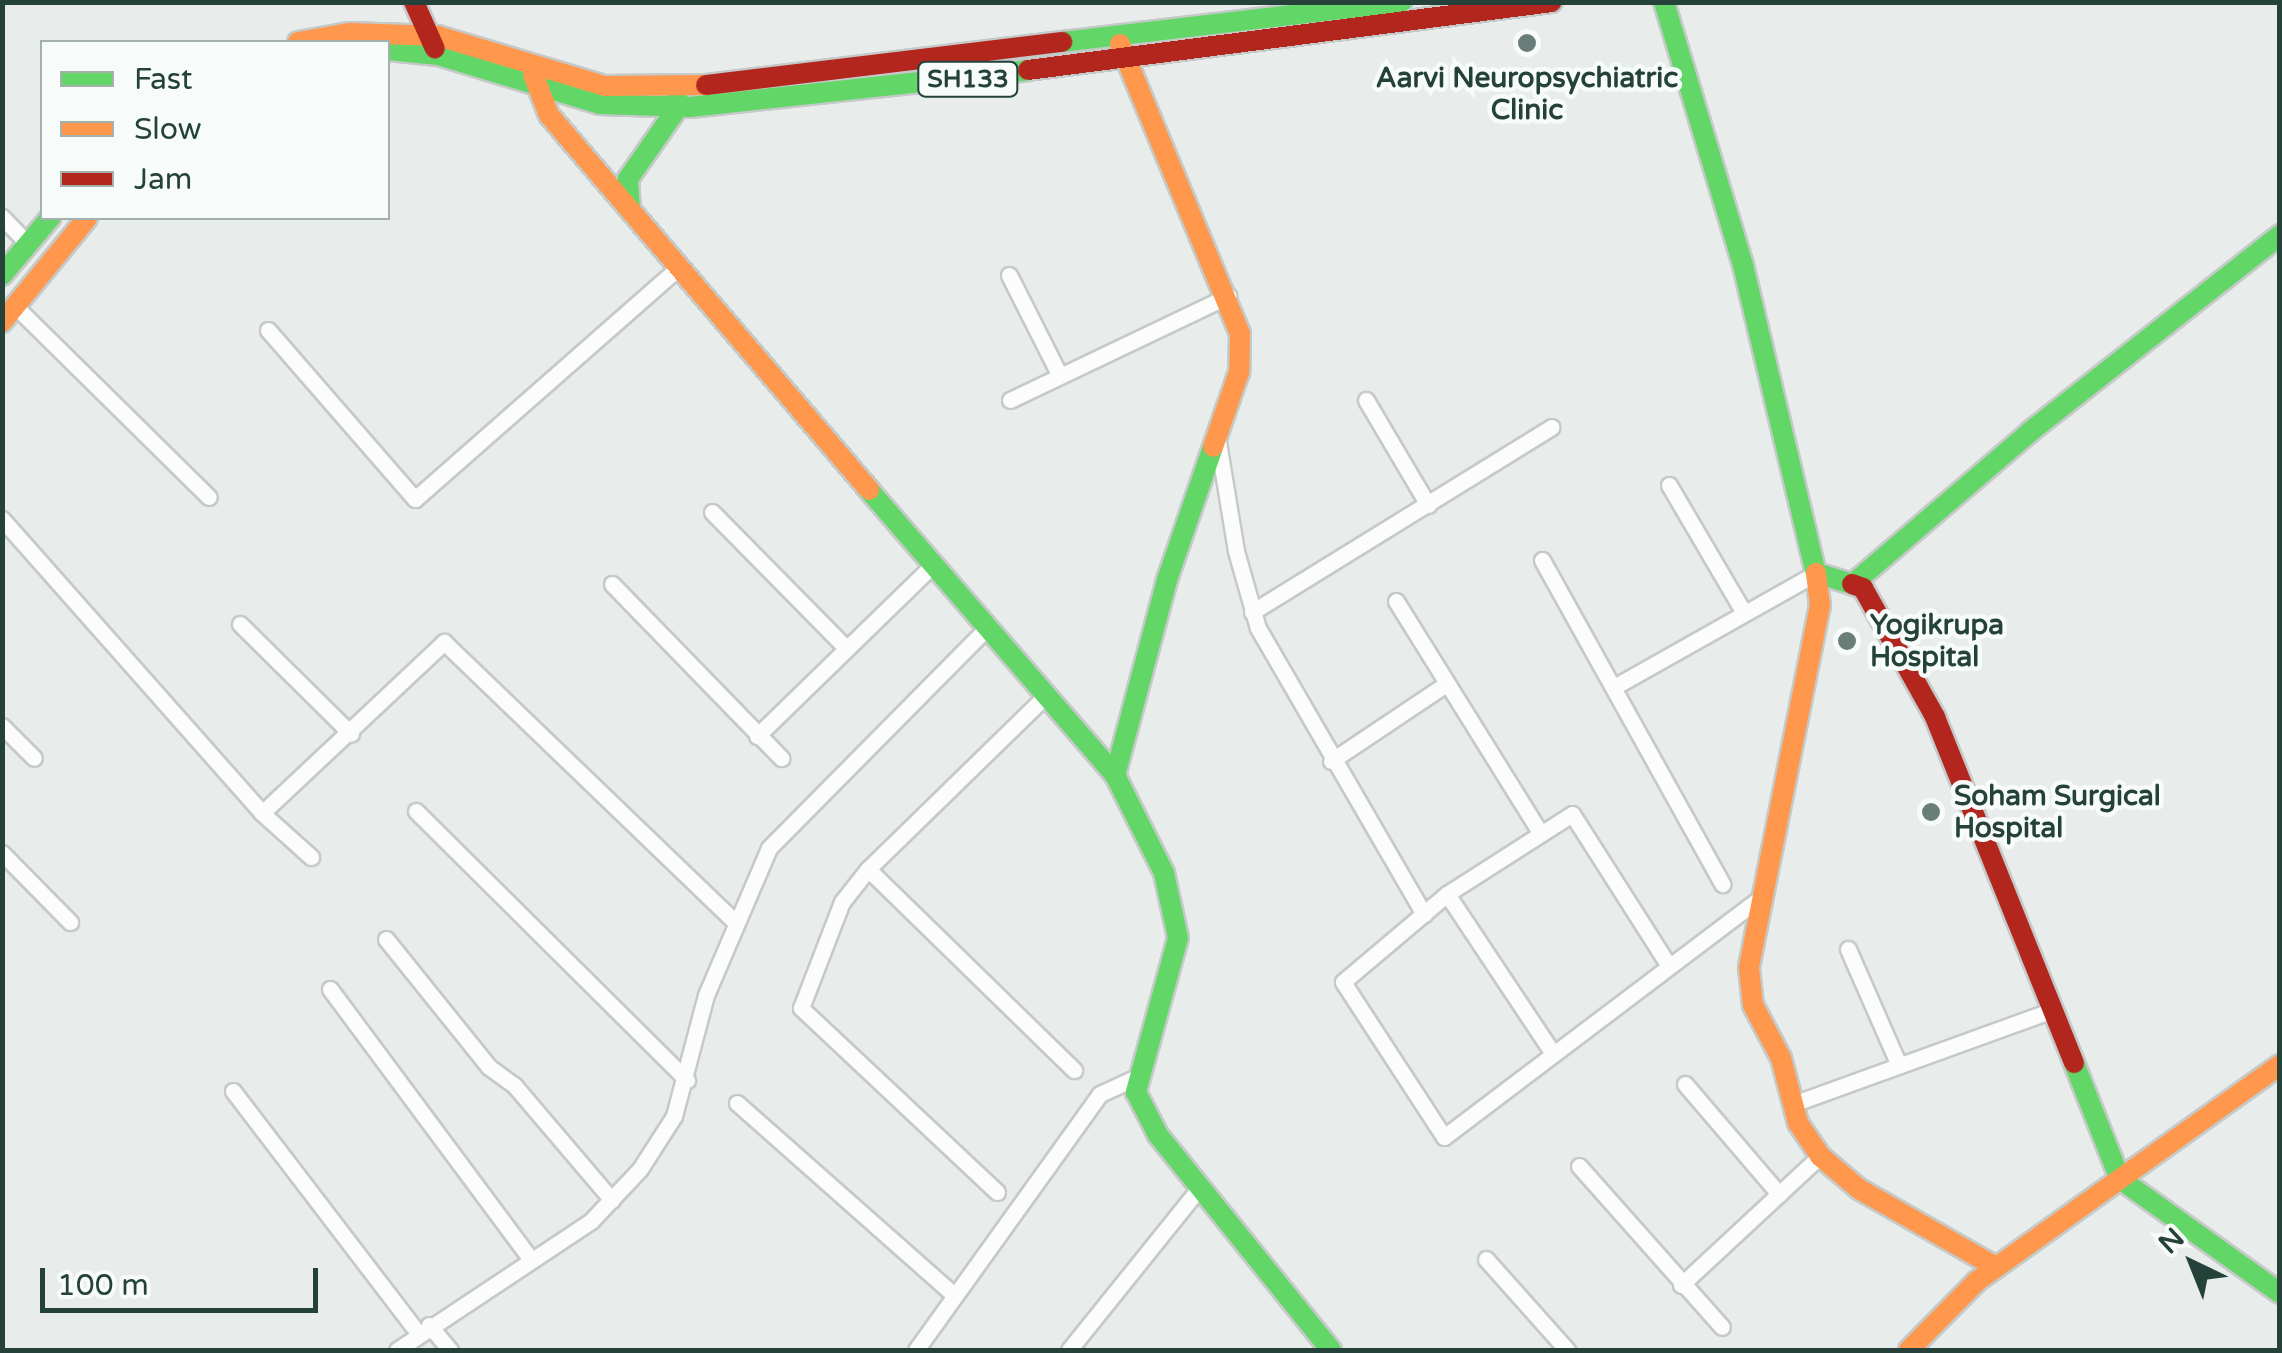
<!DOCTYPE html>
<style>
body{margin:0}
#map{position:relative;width:2282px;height:1353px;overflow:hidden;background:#e8edeb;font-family:"Varela Round",sans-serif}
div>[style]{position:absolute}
.roads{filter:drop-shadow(2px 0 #c5cac8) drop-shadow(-2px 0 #c5cac8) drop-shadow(0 2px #c5cac8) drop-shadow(0 -2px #c5cac8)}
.street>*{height:15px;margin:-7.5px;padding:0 7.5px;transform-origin:7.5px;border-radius:7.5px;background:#fcfcfc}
.fast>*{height:20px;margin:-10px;padding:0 10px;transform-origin:10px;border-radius:10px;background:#63d668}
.slow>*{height:20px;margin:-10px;padding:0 10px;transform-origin:10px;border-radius:10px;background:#ff974d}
.jam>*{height:20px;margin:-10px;padding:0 10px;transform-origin:10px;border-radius:10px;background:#b3261e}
.dots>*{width:28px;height:28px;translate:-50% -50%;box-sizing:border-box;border:5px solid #f7fbf9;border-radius:50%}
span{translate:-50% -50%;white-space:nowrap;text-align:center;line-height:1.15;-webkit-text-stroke:9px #f7fbf9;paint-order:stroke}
.shield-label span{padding:2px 8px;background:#f7fbf9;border:2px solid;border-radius:8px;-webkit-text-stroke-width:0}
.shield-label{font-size:25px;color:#24423a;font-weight:700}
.poi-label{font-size:28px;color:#24423a;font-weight:700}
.left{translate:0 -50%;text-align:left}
.frame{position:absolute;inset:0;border:5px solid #24423a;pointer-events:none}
.legend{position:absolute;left:40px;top:40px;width:350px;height:180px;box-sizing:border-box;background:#f7fbf9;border:2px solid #a3b1ad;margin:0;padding:12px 18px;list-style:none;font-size:30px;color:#24423a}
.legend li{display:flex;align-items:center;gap:20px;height:50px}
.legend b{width:50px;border:2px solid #a3b1ad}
.north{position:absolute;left:2142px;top:1213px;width:100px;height:100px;-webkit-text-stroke:8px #f7fbf9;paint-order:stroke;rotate:317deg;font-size:28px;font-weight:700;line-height:40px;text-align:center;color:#24423a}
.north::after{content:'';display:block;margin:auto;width:35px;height:45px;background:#24423a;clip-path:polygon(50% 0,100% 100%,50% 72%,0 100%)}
.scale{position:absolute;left:40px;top:1268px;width:278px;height:45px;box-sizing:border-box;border:5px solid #24423a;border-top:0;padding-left:12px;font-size:30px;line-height:35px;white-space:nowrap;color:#24423a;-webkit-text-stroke:8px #f7fbf9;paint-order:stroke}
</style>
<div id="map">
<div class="roads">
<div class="street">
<div style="left:2px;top:217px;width:36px;rotate:46deg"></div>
<div style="left:1009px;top:275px;width:111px;rotate:63.2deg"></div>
<div style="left:15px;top:306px;width:272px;rotate:44.6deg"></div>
<div style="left:268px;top:330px;width:224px;rotate:49deg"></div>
<div style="left:415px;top:499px;width:350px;rotate:-41.3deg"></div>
<div style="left:1010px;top:400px;width:242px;rotate:-25.5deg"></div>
<div style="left:1366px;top:400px;width:122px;rotate:59.4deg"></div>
<div style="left:1217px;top:436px;width:117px;rotate:80.6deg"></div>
<div style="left:1236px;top:551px;width:80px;rotate:74.1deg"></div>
<div style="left:1258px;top:628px;width:331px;rotate:59.9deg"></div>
<div style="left:1669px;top:485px;width:148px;rotate:59.6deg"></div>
<div style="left:712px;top:512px;width:192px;rotate:45.4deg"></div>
<div style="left:2px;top:519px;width:392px;rotate:48.5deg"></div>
<div style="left:262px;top:813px;width:66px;rotate:41.9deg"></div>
<div style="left:1542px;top:560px;width:371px;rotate:60.9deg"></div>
<div style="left:612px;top:584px;width:243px;rotate:45.8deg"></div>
<div style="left:1396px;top:601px;width:274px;rotate:58.1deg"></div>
<div style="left:1252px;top:612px;width:352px;rotate:-31.7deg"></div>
<div style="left:240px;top:624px;width:156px;rotate:44.7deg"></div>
<div style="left:1614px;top:687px;width:232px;rotate:-29.4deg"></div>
<div style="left:2px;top:726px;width:45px;rotate:45deg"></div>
<div style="left:757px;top:736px;width:245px;rotate:-44.2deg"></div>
<div style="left:1331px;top:761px;width:138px;rotate:-33.8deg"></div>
<div style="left:416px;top:811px;width:382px;rotate:44.8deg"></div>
<div style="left:262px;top:813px;width:250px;rotate:-43.2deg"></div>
<div style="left:444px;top:642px;width:405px;rotate:43.9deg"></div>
<div style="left:2px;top:853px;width:97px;rotate:45.4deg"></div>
<div style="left:868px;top:869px;width:288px;rotate:44.3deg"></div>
<div style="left:1447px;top:894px;width:190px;rotate:56.4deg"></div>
<div style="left:386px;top:939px;width:164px;rotate:51.2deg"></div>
<div style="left:489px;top:1067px;width:31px;rotate:36deg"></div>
<div style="left:514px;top:1085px;width:151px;rotate:49.6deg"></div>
<div style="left:1848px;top:949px;width:127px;rotate:66.3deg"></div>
<div style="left:1669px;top:966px;width:180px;rotate:-122.5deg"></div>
<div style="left:1572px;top:814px;width:148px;rotate:147.4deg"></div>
<div style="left:1447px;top:894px;width:136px;rotate:139.8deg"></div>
<div style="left:1343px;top:982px;width:185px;rotate:56.9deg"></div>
<div style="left:1444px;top:1137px;width:396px;rotate:-37.1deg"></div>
<div style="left:330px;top:989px;width:337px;rotate:53.4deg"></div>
<div style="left:1685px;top:1084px;width:145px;rotate:49.5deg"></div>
<div style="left:233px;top:1091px;width:305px;rotate:52.6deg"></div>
<div style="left:737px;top:1103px;width:290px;rotate:41.5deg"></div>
<div style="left:1793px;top:1104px;width:276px;rotate:-19.9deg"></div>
<div style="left:1579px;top:1166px;width:215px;rotate:48.4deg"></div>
<div style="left:997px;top:1192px;width:269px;rotate:-136.8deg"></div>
<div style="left:801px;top:1008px;width:114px;rotate:-68.9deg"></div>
<div style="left:842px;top:902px;width:42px;rotate:-51.8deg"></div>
<div style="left:868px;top:869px;width:248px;rotate:-44.3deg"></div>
<div style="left:1486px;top:1259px;width:122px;rotate:48.3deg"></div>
<div style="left:1681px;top:1285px;width:190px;rotate:-42.9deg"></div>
<div style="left:429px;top:1325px;width:33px;rotate:50deg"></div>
<div style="left:397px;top:1350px;width:233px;rotate:-33.6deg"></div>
<div style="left:591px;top:1221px;width:71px;rotate:-46.7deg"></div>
<div style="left:640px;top:1169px;width:63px;rotate:-57.3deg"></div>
<div style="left:674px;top:1116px;width:125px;rotate:-75.2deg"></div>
<div style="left:706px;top:995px;width:160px;rotate:-66.8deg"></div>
<div style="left:769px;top:848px;width:310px;rotate:-45.3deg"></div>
<div style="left:916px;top:1350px;width:315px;rotate:-54.3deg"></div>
<div style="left:1100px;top:1094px;width:43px;rotate:-24.8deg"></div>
<div style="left:1069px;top:1350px;width:209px;rotate:-51.2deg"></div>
</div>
<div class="fast">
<div style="left:1664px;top:2px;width:275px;rotate:73.3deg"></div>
<div style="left:1743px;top:265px;width:317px;rotate:76.7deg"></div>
<div style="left:1816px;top:573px;width:38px;rotate:17deg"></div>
<div style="left:1062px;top:42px;width:342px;rotate:-6.7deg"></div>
<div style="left:388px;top:50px;width:50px;rotate:5.7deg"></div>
<div style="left:438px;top:55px;width:169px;rotate:16.8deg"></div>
<div style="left:600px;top:104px;width:90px;rotate:1.9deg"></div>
<div style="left:690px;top:107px;width:340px;rotate:-6.2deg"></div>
<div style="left:630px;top:210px;width:31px;rotate:-94deg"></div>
<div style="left:628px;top:179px;width:88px;rotate:-55.2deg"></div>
<div style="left:678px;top:107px;width:12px;rotate:-95deg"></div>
<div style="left:2px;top:275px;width:75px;rotate:-49.9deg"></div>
<div style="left:1213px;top:447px;width:141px;rotate:109.1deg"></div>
<div style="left:1167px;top:580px;width:202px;rotate:104.9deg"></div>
<div style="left:1115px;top:775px;width:110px;rotate:63.4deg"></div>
<div style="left:1164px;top:873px;width:66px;rotate:77.8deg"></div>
<div style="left:1178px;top:938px;width:160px;rotate:105.3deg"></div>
<div style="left:1136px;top:1092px;width:48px;rotate:62.9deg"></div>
<div style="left:1158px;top:1135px;width:276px;rotate:51.2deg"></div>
<div style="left:869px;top:490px;width:376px;rotate:49.2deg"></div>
<div style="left:1855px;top:582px;width:232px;rotate:-40.6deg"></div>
<div style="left:2031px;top:431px;width:317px;rotate:-38.2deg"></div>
<div style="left:2074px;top:1063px;width:125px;rotate:68.4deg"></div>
<div style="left:2120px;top:1179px;width:196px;rotate:35.5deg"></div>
</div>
<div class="slow">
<div style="left:298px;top:42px;width:53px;rotate:-9.8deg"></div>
<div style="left:350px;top:33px;width:88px;rotate:2deg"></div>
<div style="left:438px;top:36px;width:174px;rotate:16.7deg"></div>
<div style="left:605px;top:86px;width:101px;rotate:-0.6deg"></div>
<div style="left:1120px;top:44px;width:313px;rotate:67.5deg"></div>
<div style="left:1240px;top:333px;width:39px;rotate:91deg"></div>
<div style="left:1239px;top:372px;width:79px;rotate:109.1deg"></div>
<div style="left:533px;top:74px;width:44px;rotate:68.7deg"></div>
<div style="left:549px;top:115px;width:493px;rotate:49.5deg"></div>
<div style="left:2px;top:322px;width:134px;rotate:-50.7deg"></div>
<div style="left:1816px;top:573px;width:32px;rotate:83deg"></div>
<div style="left:1820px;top:605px;width:370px;rotate:101.1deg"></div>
<div style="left:1749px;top:968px;width:37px;rotate:84deg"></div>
<div style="left:1753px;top:1005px;width:60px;rotate:62.2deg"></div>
<div style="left:1781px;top:1058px;width:67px;rotate:75.3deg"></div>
<div style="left:1798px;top:1123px;width:40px;rotate:56deg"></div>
<div style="left:1820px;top:1156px;width:51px;rotate:40.2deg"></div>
<div style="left:1859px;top:1189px;width:158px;rotate:29.7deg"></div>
<div style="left:1909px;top:1350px;width:97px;rotate:-45.4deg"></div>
<div style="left:1977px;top:1281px;width:372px;rotate:-35.5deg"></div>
</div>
<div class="jam">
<div style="left:414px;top:2px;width:51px;rotate:65.9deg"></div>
<div style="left:1028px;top:70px;width:528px;rotate:-7.39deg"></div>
<div style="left:706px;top:85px;width:359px;rotate:-6.9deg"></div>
<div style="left:1852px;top:584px;width:12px;rotate:20deg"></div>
<div style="left:1863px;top:588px;width:148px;rotate:60.8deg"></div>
<div style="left:1935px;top:717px;width:373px;rotate:68.1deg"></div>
</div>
</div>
<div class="dots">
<div style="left:1527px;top:43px;background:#697e78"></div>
<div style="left:1847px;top:641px;background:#697e78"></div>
<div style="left:1931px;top:812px;background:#697e78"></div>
</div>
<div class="shield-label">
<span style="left:968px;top:79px">SH133</span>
</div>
<div class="poi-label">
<span style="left:1527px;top:94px">Aarvi Neuropsychiatric<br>Clinic</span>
<span class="left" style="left:1870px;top:641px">Yogikrupa<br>Hospital</span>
<span class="left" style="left:1954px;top:812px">Soham Surgical<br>Hospital</span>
</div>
<div class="frame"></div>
<ul class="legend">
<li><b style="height:12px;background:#63d668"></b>Fast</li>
<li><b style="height:12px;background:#ff974d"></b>Slow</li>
<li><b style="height:12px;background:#b3261e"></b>Jam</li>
</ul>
<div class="north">N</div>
<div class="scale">100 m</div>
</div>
